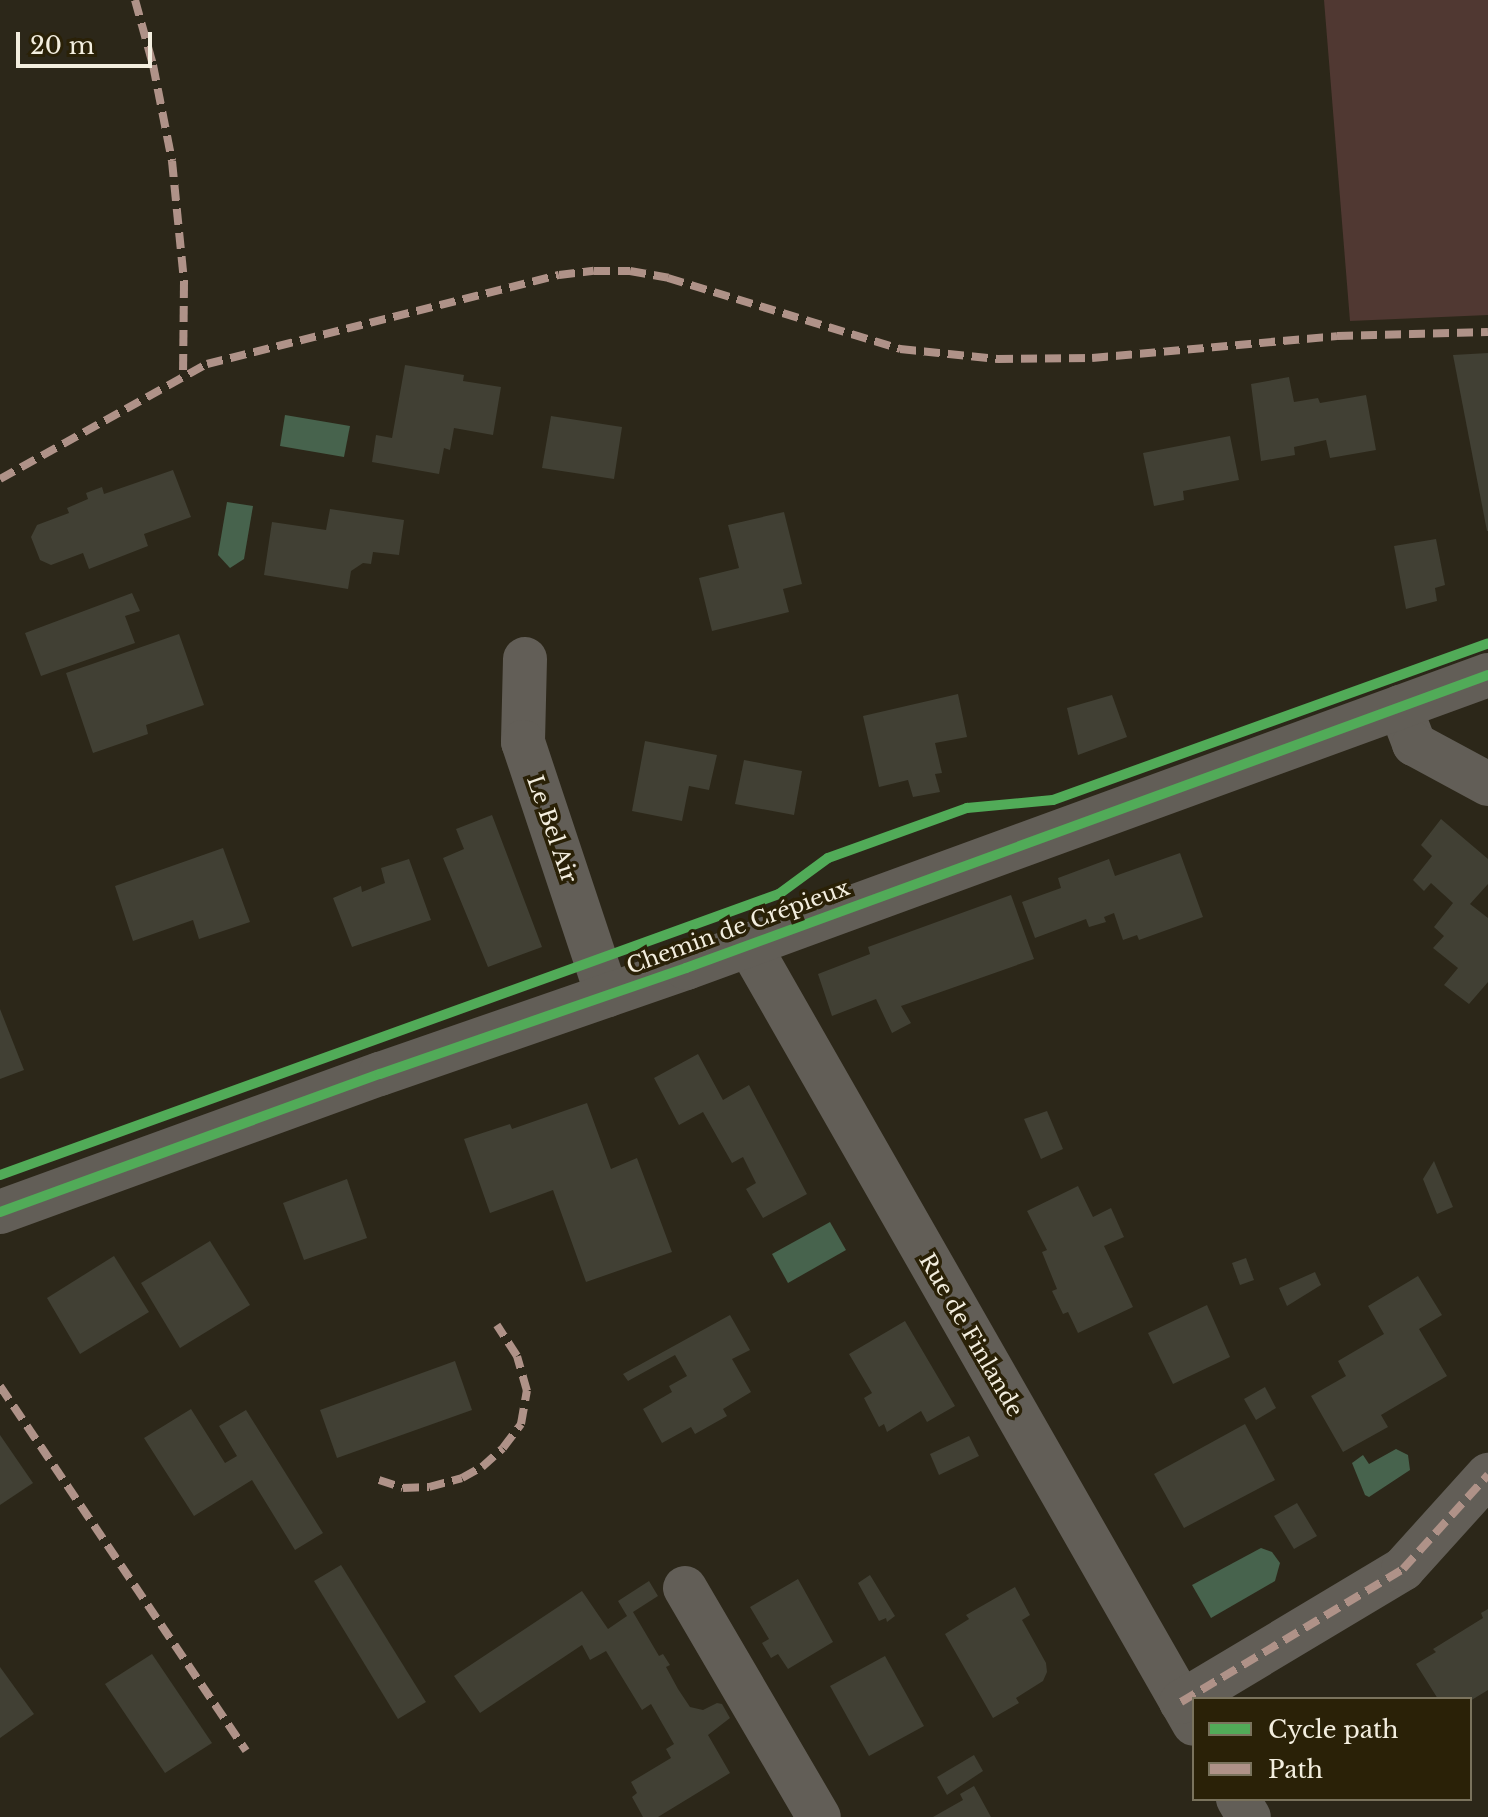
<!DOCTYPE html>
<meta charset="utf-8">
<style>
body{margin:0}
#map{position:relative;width:1488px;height:1817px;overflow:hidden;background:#2c2719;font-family:"Libre Baskerville",serif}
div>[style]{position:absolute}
.green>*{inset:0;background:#503832}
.water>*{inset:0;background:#47634d}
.building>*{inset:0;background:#414034}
.minor>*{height:44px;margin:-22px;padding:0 22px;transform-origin:22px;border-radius:22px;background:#625e57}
.quiet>*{height:8px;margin-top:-4px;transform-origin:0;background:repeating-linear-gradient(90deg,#af9288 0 16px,transparent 0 24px)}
.cycleway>*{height:10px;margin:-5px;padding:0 5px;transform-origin:5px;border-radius:5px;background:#51ab58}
span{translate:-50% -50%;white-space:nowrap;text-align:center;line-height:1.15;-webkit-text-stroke:7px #2a2107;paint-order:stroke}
.street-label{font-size:22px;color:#f3eedf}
.legend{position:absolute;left:1192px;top:1697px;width:280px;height:104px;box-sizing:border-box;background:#2a2107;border:2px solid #7a735d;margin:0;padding:10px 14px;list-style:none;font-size:24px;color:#f3eedf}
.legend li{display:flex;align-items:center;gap:16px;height:40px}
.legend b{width:40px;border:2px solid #7a735d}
.scale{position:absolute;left:16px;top:32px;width:136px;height:36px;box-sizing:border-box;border:4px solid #f3eedf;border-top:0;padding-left:10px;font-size:24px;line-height:28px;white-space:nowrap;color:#f3eedf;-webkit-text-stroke:6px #2a2107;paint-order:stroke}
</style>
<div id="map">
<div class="green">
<div style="clip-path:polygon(1324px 0,1488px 0,1488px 315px,1350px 321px)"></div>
</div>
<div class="water">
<div style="clip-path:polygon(285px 415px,350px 426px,344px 457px,280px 446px)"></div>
<div style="clip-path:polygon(227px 502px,253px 506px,244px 559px,230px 568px,218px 555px)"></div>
<div style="clip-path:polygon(830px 1222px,846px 1250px,788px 1283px,772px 1254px)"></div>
<div style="clip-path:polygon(1396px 1449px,1408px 1455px,1410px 1470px,1369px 1497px,1365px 1495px,1352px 1463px,1363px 1455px,1369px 1464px)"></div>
<div style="clip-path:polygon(1261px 1548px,1272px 1552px,1280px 1563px,1275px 1581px,1211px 1618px,1192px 1585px)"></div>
</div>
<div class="building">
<div style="clip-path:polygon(1488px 353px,1488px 531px,1487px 531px,1453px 355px)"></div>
<div style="clip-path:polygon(405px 365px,464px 375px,463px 381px,501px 387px,493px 435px,454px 428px,450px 450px,444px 448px,439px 474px,372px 462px,376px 435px,392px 438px)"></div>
<div style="clip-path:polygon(1289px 377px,1294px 402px,1318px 398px,1320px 403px,1366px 395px,1376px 450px,1330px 458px,1326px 440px,1294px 447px,1295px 455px,1261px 461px,1251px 384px)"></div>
<div style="clip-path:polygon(551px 416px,622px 427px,614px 479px,542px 468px)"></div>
<div style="clip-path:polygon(1230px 436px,1239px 480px,1183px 491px,1184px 500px,1154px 506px,1143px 453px)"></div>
<div style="clip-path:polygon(173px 470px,191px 517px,144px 534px,148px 546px,89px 569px,83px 553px,51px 565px,40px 560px,31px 537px,37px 525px,69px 513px,67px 508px,88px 499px,86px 493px,102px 487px,104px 494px)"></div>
<div style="clip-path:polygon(330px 509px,404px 520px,399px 555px,373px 552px,371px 564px,363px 563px,351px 571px,348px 589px,264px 575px,272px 522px,326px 530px)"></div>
<div style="clip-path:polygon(784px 512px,802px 584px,783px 589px,789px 612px,712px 631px,699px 578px,739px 568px,728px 525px)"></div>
<div style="clip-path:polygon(1436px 539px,1445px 585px,1435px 588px,1437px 601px,1406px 609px,1394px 546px)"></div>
<div style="clip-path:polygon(132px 593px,140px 611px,125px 616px,135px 643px,41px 676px,25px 633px)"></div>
<div style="clip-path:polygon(179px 634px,204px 705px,146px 725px,148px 734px,93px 753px,66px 673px)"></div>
<div style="clip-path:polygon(958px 694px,967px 737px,935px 743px,942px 773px,935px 774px,940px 792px,913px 797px,908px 780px,879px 787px,863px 716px)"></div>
<div style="clip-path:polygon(1112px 695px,1127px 737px,1078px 755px,1067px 708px)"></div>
<div style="clip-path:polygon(645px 741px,717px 755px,709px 790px,689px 786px,682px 821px,632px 811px)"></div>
<div style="clip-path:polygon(744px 760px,802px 771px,794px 815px,735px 804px)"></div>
<div style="clip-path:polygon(492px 815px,542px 947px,488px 967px,443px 858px,464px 849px,456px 829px)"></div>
<div style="clip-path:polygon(1441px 819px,1488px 859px,1488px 884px,1470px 904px,1488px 918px,1488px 982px,1469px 1004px,1444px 985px,1458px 968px,1433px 948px,1444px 936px,1434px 927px,1453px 903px,1431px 883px,1424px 891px,1413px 880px,1432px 856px,1421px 845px)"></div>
<div style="clip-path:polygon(223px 848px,250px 922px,199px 939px,193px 920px,133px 941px,115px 886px)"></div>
<div style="clip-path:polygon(1180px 853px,1203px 917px,1139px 940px,1137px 935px,1123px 940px,1114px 913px,1104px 917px,1106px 922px,1089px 927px,1086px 919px,1035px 938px,1022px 902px,1061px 888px,1058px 878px,1109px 859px,1115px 876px)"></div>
<div style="clip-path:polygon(409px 859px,431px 920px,352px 947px,333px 898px,361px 886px,362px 892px,385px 883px,381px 868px)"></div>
<div style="clip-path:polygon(1011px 895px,1034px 959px,901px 1006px,911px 1023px,892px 1033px,876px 999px,832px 1016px,818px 974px,870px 954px,868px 947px)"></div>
<div style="clip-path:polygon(0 1009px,24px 1070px,0 1079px)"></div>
<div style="clip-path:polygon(698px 1054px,723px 1100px,749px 1085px,807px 1194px,763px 1218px,746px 1189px,756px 1183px,743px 1157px,732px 1163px,703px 1112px,679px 1125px,654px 1078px)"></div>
<div style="clip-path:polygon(587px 1103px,611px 1169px,637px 1158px,672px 1252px,586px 1282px,553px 1190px,490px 1213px,464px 1139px,510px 1124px,512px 1129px)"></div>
<div style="clip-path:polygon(1047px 1111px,1063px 1149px,1041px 1159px,1024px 1119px)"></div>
<div style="clip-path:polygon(1434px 1161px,1453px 1207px,1437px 1214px,1423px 1179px)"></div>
<div style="clip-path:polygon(347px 1179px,367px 1238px,304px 1260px,283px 1203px)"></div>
<div style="clip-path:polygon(1078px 1186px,1093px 1217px,1111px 1208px,1124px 1237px,1104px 1246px,1133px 1307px,1078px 1333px,1068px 1312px,1063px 1314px,1052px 1291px,1057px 1289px,1042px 1252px,1047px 1250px,1027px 1211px)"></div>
<div style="clip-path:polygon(210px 1241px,250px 1305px,180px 1348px,141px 1283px)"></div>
<div style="clip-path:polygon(114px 1256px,149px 1312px,80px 1354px,47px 1298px)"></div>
<div style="clip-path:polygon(1246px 1258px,1254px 1280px,1240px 1285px,1232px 1263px)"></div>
<div style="clip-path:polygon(1315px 1272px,1321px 1285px,1287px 1306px,1279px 1288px)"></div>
<div style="clip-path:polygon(1418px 1276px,1442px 1315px,1419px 1329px,1447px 1376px,1381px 1415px,1388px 1427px,1343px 1452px,1311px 1396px,1346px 1376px,1338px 1361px,1384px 1334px,1368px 1306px)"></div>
<div style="clip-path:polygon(1207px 1305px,1230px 1357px,1173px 1384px,1148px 1333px)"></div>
<div style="clip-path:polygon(730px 1315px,750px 1350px,732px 1359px,751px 1392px,723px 1409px,727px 1416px,695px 1434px,691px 1427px,662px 1443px,643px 1409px,672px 1392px,669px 1386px,687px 1376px,675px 1355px,628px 1381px,623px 1374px)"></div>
<div style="clip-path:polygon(905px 1321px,955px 1406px,927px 1422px,921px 1411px,887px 1432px,884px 1424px,879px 1427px,864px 1398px,872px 1393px,849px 1354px)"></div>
<div style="clip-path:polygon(455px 1361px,472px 1410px,337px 1458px,320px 1410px)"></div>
<div style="clip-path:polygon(1265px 1387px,1276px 1408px,1256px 1420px,1244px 1399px)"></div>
<div style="clip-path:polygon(191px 1409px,225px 1463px,237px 1456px,219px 1426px,246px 1410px,323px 1533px,295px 1550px,252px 1480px,194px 1516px,144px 1438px)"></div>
<div style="clip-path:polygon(1245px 1424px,1275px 1480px,1184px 1528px,1154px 1474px)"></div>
<div style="clip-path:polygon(0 1435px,33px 1483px,0 1505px)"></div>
<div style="clip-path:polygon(969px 1436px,979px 1456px,939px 1475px,930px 1454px)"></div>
<div style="clip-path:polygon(1297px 1503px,1317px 1536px,1294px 1549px,1274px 1516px)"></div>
<div style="clip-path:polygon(341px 1565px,426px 1702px,398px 1719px,314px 1581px)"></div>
<div style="clip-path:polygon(870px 1575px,895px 1616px,887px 1622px,886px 1618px,879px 1621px,858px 1583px)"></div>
<div style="clip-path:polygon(798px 1579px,833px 1642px,788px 1669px,778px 1654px,771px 1658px,762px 1643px,769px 1639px,750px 1607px)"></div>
<div style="clip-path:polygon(649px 1581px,658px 1596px,633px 1612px,659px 1656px,663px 1654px,670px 1665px,666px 1667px,678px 1689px,690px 1707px,703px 1710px,717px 1703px,722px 1704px,730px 1718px,708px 1735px,730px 1773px,658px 1817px,643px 1817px,632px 1797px,637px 1793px,631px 1782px,671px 1758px,666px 1749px,674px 1744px,651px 1704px,642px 1710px,606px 1651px,590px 1660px,582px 1645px,480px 1713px,454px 1676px,582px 1591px,608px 1629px,627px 1616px,618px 1601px)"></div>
<div style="clip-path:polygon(1015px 1587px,1030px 1615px,1022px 1620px,1046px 1663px,1047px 1672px,1043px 1681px,1016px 1698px,1019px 1703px,993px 1718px,945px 1634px,969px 1619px,966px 1615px)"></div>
<div style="clip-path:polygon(1488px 1609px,1488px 1690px,1470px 1701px,1438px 1699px,1416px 1664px,1436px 1652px,1433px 1649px,1483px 1618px,1481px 1613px)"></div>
<div style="clip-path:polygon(152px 1654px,212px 1743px,165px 1773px,105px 1684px)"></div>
<div style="clip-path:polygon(885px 1656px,924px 1726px,869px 1756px,830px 1686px)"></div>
<div style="clip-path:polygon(0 1667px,34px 1714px,0 1738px)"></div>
<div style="clip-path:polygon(974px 1755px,983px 1771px,947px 1795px,937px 1777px)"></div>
<div style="clip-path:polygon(974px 1786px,991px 1817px,933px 1817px,963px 1800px,960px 1794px)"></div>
</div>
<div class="minor">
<div style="left:525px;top:659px;width:83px;rotate:91.4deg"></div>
<div style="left:523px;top:742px;width:267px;rotate:71.6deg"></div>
<div style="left:1400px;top:707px;width:40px;rotate:69deg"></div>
<div style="left:1414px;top:744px;width:84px;rotate:28.4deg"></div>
<div style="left:749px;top:945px;width:897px;rotate:60.26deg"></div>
<div style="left:0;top:1212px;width:404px;rotate:-20deg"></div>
<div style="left:380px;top:1074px;width:324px;rotate:-19.1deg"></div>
<div style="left:686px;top:968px;width:854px;rotate:-20.07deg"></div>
<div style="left:685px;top:1588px;width:265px;rotate:59.7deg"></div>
<div style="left:1181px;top:1702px;width:259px;rotate:-30.9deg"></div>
<div style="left:1403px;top:1569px;width:127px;rotate:-47.9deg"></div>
<div style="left:1238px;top:1799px;width:21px;rotate:59deg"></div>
</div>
<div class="quiet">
<div style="left:135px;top:0;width:67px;rotate:74.5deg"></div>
<div style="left:153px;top:65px;width:98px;rotate:78.8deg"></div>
<div style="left:172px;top:161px;width:122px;rotate:84.3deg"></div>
<div style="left:184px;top:282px;width:93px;rotate:90.6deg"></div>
<div style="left:0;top:479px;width:237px;rotate:-29.1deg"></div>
<div style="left:207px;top:364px;width:363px;rotate:-14.2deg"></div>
<div style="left:559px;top:275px;width:35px;rotate:-7deg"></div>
<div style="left:594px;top:271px;width:36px"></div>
<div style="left:630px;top:271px;width:39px;rotate:10deg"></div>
<div style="left:668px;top:278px;width:243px;rotate:17deg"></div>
<div style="left:900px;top:349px;width:98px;rotate:5.9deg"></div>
<div style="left:997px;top:359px;width:95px;rotate:-0.6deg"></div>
<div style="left:1092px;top:358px;width:246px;rotate:-5.1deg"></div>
<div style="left:1337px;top:336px;width:151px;rotate:-1.5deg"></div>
<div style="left:0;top:1386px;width:440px;rotate:56deg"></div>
<div style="left:379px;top:1480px;width:25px;rotate:18deg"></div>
<div style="left:403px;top:1488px;width:26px;rotate:-2deg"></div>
<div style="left:429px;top:1487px;width:34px;rotate:-15deg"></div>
<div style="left:462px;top:1478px;width:23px;rotate:-29deg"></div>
<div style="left:482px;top:1467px;width:28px;rotate:-42deg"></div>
<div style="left:503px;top:1448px;width:30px;rotate:-53deg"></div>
<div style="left:521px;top:1424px;width:34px;rotate:-80deg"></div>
<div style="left:527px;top:1391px;width:36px;rotate:-106deg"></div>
<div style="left:517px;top:1356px;width:37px;rotate:-123deg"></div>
<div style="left:1181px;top:1702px;width:259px;rotate:-30.9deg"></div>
<div style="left:1403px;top:1569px;width:127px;rotate:-47.9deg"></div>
</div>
<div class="cycleway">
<div style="left:0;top:1175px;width:828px;rotate:-19.84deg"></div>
<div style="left:779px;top:894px;width:61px;rotate:-36.3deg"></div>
<div style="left:828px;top:858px;width:148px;rotate:-19.8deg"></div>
<div style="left:967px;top:808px;width:86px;rotate:-5.3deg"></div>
<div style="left:1053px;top:800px;width:462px;rotate:-19.8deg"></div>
<div style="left:0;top:1212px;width:404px;rotate:-20deg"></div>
<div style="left:380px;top:1074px;width:324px;rotate:-19.1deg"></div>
<div style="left:686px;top:968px;width:854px;rotate:-20.07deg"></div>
</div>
<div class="street-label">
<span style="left:552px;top:829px;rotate:71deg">Le Bel Air</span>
<span style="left:738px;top:927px;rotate:-20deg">Chemin de Crépieux</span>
<span style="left:971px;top:1335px;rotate:60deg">Rue de Finlande</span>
</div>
<ul class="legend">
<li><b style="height:10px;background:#51ab58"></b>Cycle path</li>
<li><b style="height:10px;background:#af9288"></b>Path</li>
</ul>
<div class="scale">20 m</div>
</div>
